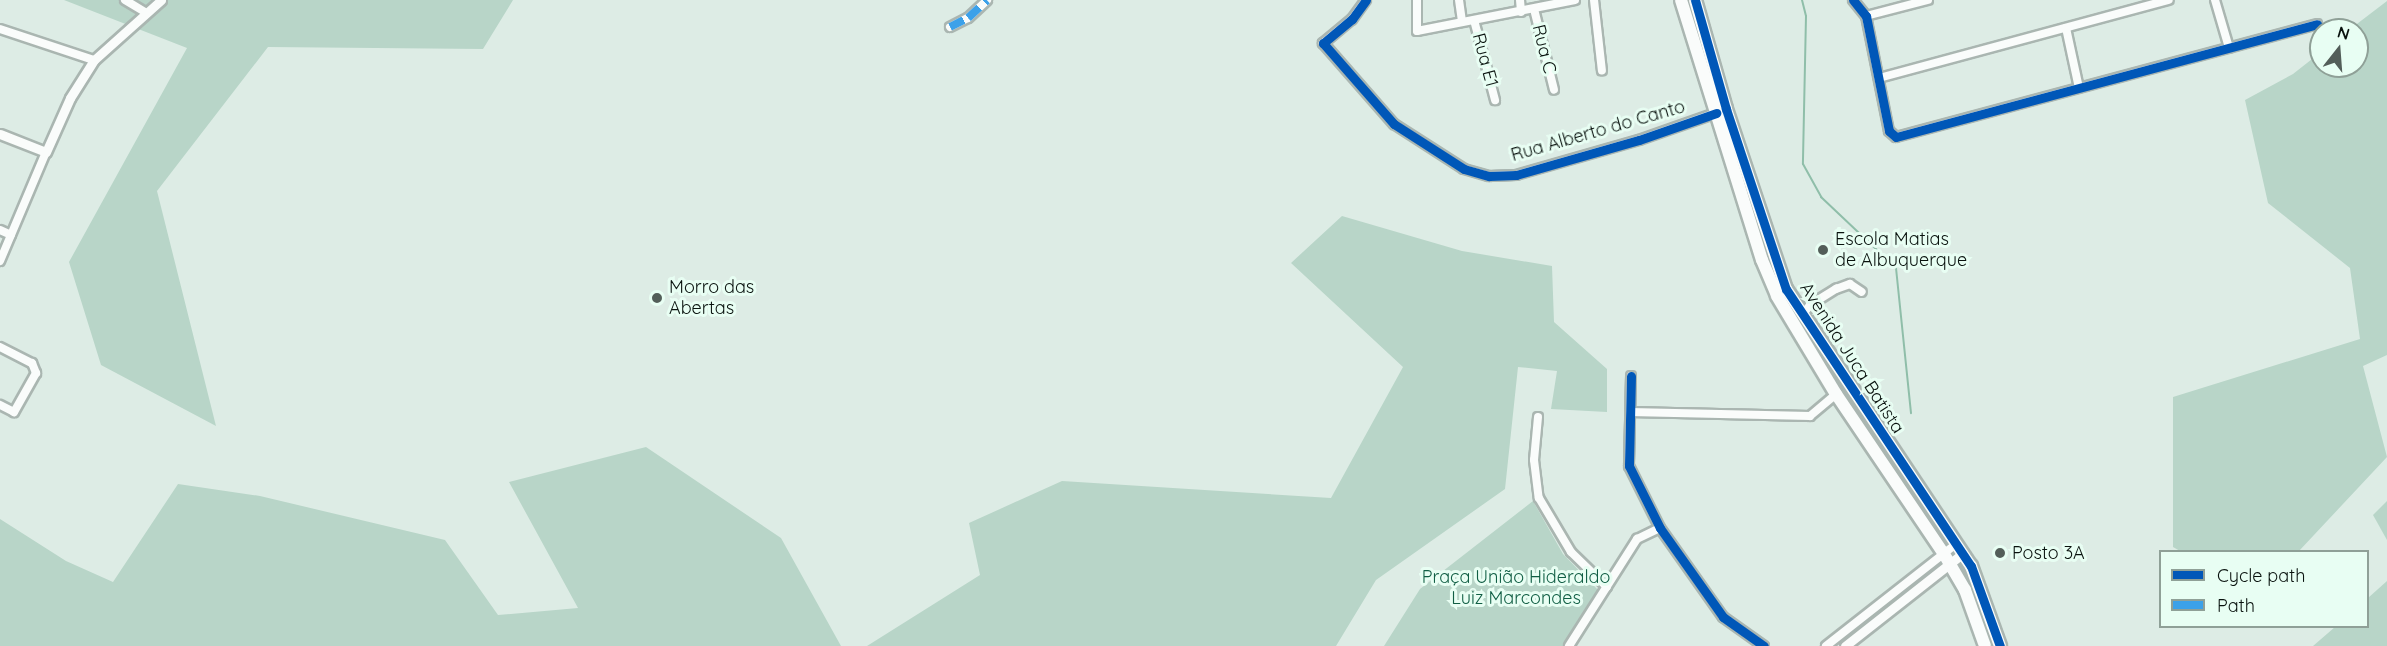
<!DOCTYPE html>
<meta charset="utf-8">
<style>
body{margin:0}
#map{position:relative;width:2387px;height:646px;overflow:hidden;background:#ddece5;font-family:Quicksand,sans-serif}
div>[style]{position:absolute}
.green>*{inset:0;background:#b8d5c8}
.stream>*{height:2px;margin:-1px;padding:0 1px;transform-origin:1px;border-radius:1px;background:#8fbea9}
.roads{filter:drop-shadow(2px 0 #aab6b1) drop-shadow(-2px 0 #aab6b1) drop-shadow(0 2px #aab6b1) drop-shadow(0 -2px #aab6b1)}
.minor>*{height:8px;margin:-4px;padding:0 4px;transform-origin:4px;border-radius:4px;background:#fafcfb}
.tertiary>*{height:9px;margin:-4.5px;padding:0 4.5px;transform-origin:4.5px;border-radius:4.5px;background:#fafcfb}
.primary>*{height:12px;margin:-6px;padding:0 6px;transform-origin:6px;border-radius:6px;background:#fafcfb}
.quiet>*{height:8px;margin-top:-4px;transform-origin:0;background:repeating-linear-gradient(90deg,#3ca1e9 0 15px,transparent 0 23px)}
.cycleway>*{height:9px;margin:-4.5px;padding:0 4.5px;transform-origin:4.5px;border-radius:4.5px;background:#0057b8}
.dots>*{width:16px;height:16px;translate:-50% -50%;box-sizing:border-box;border:3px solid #e8fef3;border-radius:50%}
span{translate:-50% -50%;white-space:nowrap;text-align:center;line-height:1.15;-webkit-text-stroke:6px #e8fef3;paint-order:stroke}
.street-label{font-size:18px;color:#09120e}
.poi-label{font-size:18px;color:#09120e}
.left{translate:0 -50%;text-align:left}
.park-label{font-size:18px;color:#105e44}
.legend{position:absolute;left:2159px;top:550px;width:210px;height:78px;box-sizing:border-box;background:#e8fef3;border:2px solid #8fa097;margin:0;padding:8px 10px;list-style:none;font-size:18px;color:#09120e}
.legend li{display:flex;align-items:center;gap:12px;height:30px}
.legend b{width:30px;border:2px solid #8fa097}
.north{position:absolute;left:2309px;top:18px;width:60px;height:60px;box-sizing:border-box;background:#e8fef3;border:2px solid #8fa097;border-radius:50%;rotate:17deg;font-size:16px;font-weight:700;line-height:24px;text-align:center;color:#09120e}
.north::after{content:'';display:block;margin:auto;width:21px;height:27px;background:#535e59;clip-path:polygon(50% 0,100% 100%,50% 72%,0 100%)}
</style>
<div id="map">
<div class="green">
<div style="clip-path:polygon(64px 0,513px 0,483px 49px,268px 47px,157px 191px,216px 426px,101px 365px,69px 262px,187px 48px)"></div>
<div style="clip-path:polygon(2387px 1px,2387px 355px,2363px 366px,2387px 457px,2299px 551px,2180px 551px,2173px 547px,2173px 397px,2360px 339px,2350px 268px,2268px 203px,2245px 100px,2293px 74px,2321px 52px,2321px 66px,2357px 66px,2357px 30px,2349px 30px)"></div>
<div style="clip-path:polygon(1342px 216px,1462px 251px,1552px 266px,1554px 322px,1607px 369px,1607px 412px,1551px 409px,1557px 371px,1518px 367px,1505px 489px,1376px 580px,1336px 646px,867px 646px,980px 575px,969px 523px,1062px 481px,1331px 498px,1403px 367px,1291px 263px)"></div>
<div style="clip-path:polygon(646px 447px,781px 538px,841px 646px,0 646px,0 519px,66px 561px,113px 582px,178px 484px,260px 496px,445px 540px,498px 615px,578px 608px,509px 482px)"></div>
<div style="clip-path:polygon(1533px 501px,1563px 554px,1599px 591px,1564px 646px,1384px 646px,1420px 589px)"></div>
<div style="clip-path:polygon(2387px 501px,2387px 540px,2373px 515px)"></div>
<div style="clip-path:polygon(2387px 581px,2387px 646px,2313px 646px,2335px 627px,2368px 626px,2368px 598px)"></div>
</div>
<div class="stream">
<div style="left:1802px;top:0;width:16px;rotate:76deg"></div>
<div style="left:1806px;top:16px;width:148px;rotate:91.2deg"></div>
<div style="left:1803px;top:164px;width:38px;rotate:61deg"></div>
<div style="left:1821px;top:197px;width:103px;rotate:43.4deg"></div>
<div style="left:1896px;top:268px;width:146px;rotate:84.1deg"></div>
</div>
<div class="roads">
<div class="minor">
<div style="left:125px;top:0;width:23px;rotate:31deg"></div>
<div style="left:1366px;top:0;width:24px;rotate:126deg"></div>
<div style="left:1352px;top:19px;width:38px;rotate:140deg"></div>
<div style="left:1323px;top:43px;width:108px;rotate:48.8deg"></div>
<div style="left:1394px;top:124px;width:83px;rotate:32.7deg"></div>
<div style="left:1464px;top:169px;width:26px;rotate:16deg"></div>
<div style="left:1489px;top:176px;width:27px;rotate:-2deg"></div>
<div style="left:1516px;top:175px;width:128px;rotate:-15.9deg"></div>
<div style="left:1639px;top:140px;width:82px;rotate:-19.3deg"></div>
<div style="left:1417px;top:0;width:31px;rotate:90deg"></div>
<div style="left:1417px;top:31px;width:161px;rotate:-11.1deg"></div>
<div style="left:1459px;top:0;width:22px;rotate:82deg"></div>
<div style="left:1520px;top:0;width:12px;rotate:85deg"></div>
<div style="left:1594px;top:0;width:71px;rotate:83.6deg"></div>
<div style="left:1853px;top:0;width:21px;rotate:51deg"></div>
<div style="left:1866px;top:16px;width:117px;rotate:78.7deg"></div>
<div style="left:1889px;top:131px;width:9px;rotate:41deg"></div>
<div style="left:1896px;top:137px;width:436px;rotate:-15deg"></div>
<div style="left:2215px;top:0;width:50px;rotate:73.7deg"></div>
<div style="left:1534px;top:9px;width:83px;rotate:76.1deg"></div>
<div style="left:1866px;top:16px;width:64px;rotate:-14.5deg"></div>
<div style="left:1474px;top:20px;width:83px;rotate:75.3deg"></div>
<div style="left:950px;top:27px;width:20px;rotate:-27deg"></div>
<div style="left:968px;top:18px;width:26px;rotate:-43deg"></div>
<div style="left:2066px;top:28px;width:61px;rotate:77.8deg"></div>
<div style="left:0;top:29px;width:99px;rotate:18.3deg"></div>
<div style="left:1879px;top:78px;width:300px;rotate:-15.1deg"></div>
<div style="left:0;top:230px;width:12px;rotate:24deg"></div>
<div style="left:0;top:261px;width:118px;rotate:-67.1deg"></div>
<div style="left:1802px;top:315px;width:13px;rotate:-51deg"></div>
<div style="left:1810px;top:305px;width:31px;rotate:-32deg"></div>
<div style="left:1836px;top:289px;width:15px;rotate:-20deg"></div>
<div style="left:1850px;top:284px;width:14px;rotate:34deg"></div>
<div style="left:0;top:347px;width:36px;rotate:27deg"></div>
<div style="left:32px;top:363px;width:11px;rotate:68deg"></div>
<div style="left:36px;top:373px;width:45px;rotate:119.4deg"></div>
<div style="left:14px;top:412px;width:16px;rotate:-153deg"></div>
<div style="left:1631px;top:376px;width:90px;rotate:91.3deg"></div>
<div style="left:1629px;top:466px;width:69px;rotate:63.4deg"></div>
<div style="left:1660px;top:528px;width:109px;rotate:54.7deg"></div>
<div style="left:1723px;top:617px;width:50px;rotate:35.3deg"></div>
<div style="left:1630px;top:412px;width:180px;rotate:1.3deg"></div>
<div style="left:1810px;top:416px;width:34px;rotate:-40deg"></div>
<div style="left:1538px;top:417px;width:43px;rotate:95.3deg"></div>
<div style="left:1534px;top:460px;width:38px;rotate:83deg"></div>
<div style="left:1539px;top:498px;width:63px;rotate:59.3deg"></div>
<div style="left:1571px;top:552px;width:50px;rotate:44.2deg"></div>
<div style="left:1569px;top:646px;width:127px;rotate:-57.6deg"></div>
<div style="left:1637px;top:539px;width:25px;rotate:-26deg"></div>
<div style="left:1826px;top:646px;width:165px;rotate:-38.1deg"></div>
</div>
<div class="tertiary">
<div style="left:0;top:134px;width:49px;rotate:21.4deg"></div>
<div style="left:46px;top:152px;width:59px;rotate:-66deg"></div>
<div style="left:70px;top:98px;width:45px;rotate:-57.7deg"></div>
<div style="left:94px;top:60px;width:90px;rotate:-41.8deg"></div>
<div style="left:1845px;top:646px;width:149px;rotate:-38.2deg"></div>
</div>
<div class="primary">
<div style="left:1681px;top:0;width:272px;rotate:72.7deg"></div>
<div style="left:1762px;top:260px;width:39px;rotate:67deg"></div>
<div style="left:1777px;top:296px;width:114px;rotate:59deg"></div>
<div style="left:1836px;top:394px;width:193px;rotate:56deg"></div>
<div style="left:1944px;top:554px;width:42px;rotate:59.7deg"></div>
<div style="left:1965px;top:590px;width:59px;rotate:70.3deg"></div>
<div style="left:1695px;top:0;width:113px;rotate:74.1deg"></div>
<div style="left:1726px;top:109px;width:190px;rotate:71.6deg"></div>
<div style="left:1786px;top:289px;width:333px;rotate:56.3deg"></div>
<div style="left:1971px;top:566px;width:85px;rotate:70.1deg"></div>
</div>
</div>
<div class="quiet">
<div style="left:950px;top:27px;width:20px;rotate:-27deg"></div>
<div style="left:968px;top:18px;width:26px;rotate:-43deg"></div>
</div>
<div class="cycleway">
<div style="left:1366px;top:0;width:24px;rotate:126deg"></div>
<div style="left:1352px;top:19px;width:38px;rotate:140deg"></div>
<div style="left:1323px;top:43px;width:108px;rotate:48.8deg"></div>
<div style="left:1394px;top:124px;width:83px;rotate:32.7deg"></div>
<div style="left:1464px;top:169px;width:26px;rotate:16deg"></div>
<div style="left:1489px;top:176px;width:27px;rotate:-2deg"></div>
<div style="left:1516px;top:175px;width:128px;rotate:-15.9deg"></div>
<div style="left:1639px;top:140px;width:82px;rotate:-19.3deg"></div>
<div style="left:1695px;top:0;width:113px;rotate:74.1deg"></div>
<div style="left:1726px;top:109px;width:190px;rotate:71.6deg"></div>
<div style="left:1786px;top:289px;width:333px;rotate:56.3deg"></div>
<div style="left:1971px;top:566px;width:85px;rotate:70.1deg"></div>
<div style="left:1853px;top:0;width:21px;rotate:51deg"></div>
<div style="left:1866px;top:16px;width:117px;rotate:78.7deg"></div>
<div style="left:1889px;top:131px;width:9px;rotate:41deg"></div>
<div style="left:1896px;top:137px;width:436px;rotate:-15deg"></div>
<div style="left:1631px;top:376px;width:90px;rotate:91.3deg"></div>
<div style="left:1629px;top:466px;width:69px;rotate:63.4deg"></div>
<div style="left:1660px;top:528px;width:109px;rotate:54.7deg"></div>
<div style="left:1723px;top:617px;width:50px;rotate:35.3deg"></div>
</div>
<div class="dots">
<div style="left:1823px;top:250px;background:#535e59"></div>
<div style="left:657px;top:298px;background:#535e59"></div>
<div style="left:2000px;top:553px;background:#535e59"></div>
</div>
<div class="street-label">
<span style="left:1544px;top:49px;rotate:76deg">Rua C</span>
<span style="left:1485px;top:60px;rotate:75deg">Rua E1</span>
<span style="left:1598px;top:131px;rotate:-16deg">Rua Alberto do Canto</span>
<span style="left:1852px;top:358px;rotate:57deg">Avenida Juca Batista</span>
</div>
<div class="poi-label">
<span class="left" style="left:1835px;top:250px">Escola Matias<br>de Albuquerque</span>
<span class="left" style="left:669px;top:298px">Morro das<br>Abertas</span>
<span class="left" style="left:2012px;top:553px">Posto 3A</span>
</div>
<div class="park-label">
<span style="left:1516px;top:588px">Praça União Hideraldo<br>Luiz Marcondes</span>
</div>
<ul class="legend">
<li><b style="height:8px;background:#0057b8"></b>Cycle path</li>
<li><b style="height:8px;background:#3ca1e9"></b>Path</li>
</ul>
<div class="north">N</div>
</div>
